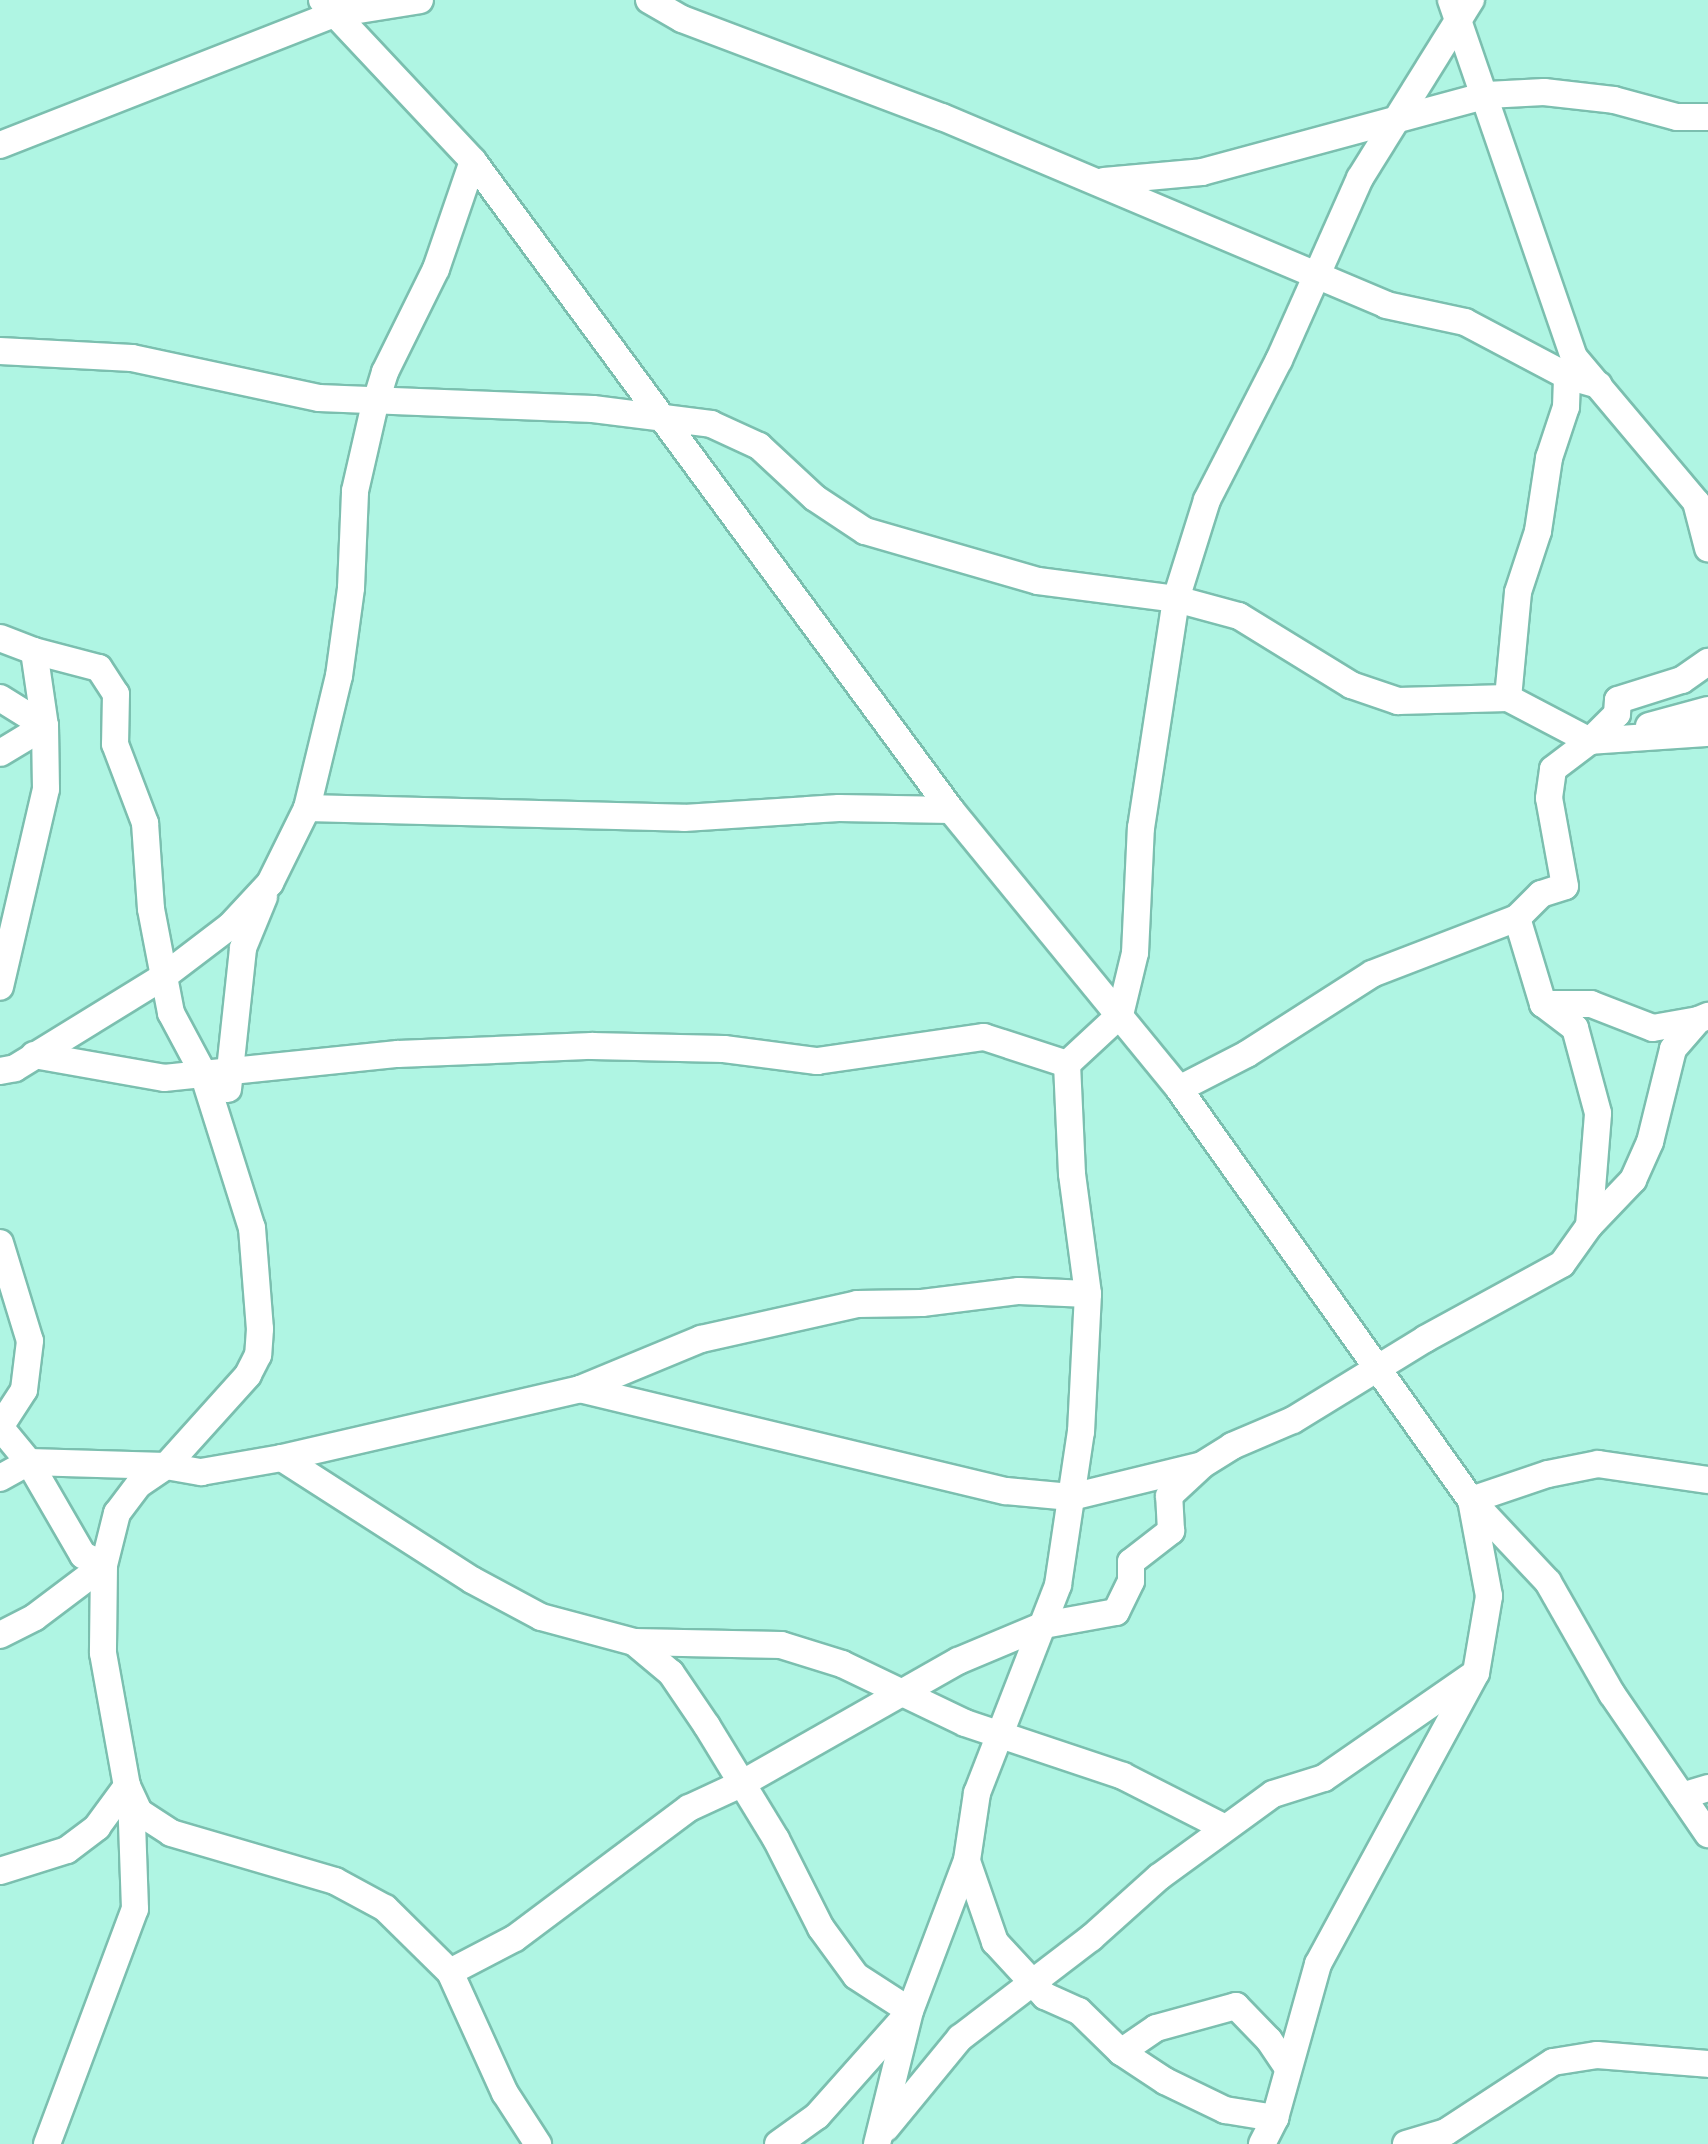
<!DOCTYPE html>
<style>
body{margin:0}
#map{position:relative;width:1708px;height:2144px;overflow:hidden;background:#aff5e3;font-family:Overpass,sans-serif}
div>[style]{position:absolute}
.roads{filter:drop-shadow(2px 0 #7bbfaf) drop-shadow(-2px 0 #7bbfaf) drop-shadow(0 2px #7bbfaf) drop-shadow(0 -2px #7bbfaf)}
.street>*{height:26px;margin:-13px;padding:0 13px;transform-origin:13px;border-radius:13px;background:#fff}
span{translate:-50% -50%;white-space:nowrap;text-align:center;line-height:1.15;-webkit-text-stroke:6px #fff;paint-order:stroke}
</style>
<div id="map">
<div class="roads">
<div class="street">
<div style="left:322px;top:0;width:221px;rotate:46.8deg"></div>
<div style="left:473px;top:161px;width:806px;rotate:53.63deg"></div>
<div style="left:951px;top:810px;width:360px;rotate:50.7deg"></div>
<div style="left:1179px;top:1089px;width:504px;rotate:54.61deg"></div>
<div style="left:1471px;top:1500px;width:112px;rotate:46.8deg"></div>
<div style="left:1548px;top:1582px;width:129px;rotate:60.3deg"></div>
<div style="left:1612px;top:1694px;width:170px;rotate:55.6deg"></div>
<div style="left:649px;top:0;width:38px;rotate:30deg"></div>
<div style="left:682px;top:19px;width:278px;rotate:20.7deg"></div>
<div style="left:942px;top:117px;width:482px;rotate:22.9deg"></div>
<div style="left:1386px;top:305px;width:81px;rotate:12.1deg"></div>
<div style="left:1465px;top:322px;width:115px;rotate:27.9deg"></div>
<div style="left:1567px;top:376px;width:33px;rotate:16deg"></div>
<div style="left:1451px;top:0;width:378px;rotate:71deg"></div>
<div style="left:1574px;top:357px;width:208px;rotate:49.9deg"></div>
<div style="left:0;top:145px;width:359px;rotate:-21.4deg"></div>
<div style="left:334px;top:14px;width:87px;rotate:-9.2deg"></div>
<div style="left:1104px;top:181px;width:98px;rotate:-5.2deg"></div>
<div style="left:1202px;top:172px;width:295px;rotate:-15.1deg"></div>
<div style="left:1487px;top:95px;width:57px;rotate:-3deg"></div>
<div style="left:1544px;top:92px;width:70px;rotate:6.5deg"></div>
<div style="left:1614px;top:100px;width:65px;rotate:15.1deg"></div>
<div style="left:1677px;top:117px;width:31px"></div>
<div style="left:0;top:351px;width:132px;rotate:3deg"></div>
<div style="left:132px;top:358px;width:191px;rotate:12.1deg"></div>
<div style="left:319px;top:398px;width:274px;rotate:2.3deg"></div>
<div style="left:593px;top:409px;width:119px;rotate:7.2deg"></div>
<div style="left:711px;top:424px;width:53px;rotate:24.6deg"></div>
<div style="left:759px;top:446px;width:76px;rotate:42.9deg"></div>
<div style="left:815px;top:498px;width:60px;rotate:33.4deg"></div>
<div style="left:865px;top:531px;width:180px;rotate:16.1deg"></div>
<div style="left:1038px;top:581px;width:139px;rotate:7.4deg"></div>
<div style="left:1176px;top:599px;width:65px;rotate:15.1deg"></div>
<div style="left:1239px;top:616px;width:132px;rotate:31.6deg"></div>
<div style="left:1351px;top:685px;width:50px;rotate:18.8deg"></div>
<div style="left:1398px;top:701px;width:110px;rotate:-1.6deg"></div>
<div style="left:1508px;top:698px;width:93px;rotate:27.7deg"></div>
<div style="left:1696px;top:502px;width:48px;rotate:75.4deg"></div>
<div style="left:0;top:638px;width:36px;rotate:21deg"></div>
<div style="left:34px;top:651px;width:76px;rotate:81.7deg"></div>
<div style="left:45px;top:726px;width:63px;rotate:89.1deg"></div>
<div style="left:46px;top:789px;width:203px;rotate:103.1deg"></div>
<div style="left:34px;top:651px;width:67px;rotate:14.7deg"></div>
<div style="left:99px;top:668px;width:31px;rotate:57deg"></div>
<div style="left:116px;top:694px;width:50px;rotate:91.1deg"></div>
<div style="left:115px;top:744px;width:85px;rotate:69.2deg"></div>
<div style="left:145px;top:823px;width:86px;rotate:86deg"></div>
<div style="left:151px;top:909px;width:106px;rotate:79.1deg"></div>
<div style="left:171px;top:1013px;width:68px;rotate:61.9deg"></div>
<div style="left:203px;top:1073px;width:163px;rotate:72.5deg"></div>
<div style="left:252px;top:1228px;width:101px;rotate:85.5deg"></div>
<div style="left:260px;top:1329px;width:26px;rotate:94deg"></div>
<div style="left:258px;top:1355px;width:22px;rotate:117deg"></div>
<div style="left:248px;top:1375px;width:122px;rotate:132deg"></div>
<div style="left:166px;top:1466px;width:32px;rotate:146deg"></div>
<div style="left:139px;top:1484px;width:36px;rotate:127deg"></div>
<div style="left:117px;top:1513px;width:54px;rotate:104deg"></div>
<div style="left:104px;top:1565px;width:88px;rotate:90.7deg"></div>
<div style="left:103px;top:1653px;width:135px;rotate:79.8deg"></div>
<div style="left:127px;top:1786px;width:29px;rotate:65deg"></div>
<div style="left:139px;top:1812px;width:38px;rotate:33deg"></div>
<div style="left:171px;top:1833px;width:171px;rotate:16.3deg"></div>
<div style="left:335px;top:1881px;width:57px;rotate:28.4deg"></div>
<div style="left:385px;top:1908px;width:91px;rotate:44.6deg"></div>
<div style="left:450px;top:1972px;width:133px;rotate:65.6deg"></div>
<div style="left:505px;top:2093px;width:61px;rotate:57.1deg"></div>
<div style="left:0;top:698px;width:53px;rotate:31.9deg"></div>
<div style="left:45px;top:726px;width:52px;rotate:149deg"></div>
<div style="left:1508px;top:698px;width:106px;rotate:-84.6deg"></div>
<div style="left:1518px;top:592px;width:64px;rotate:-71.8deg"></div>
<div style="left:1538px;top:531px;width:74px;rotate:-81.4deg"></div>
<div style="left:1549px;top:458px;width:54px;rotate:-71.6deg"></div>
<div style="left:1566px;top:407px;width:31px;rotate:-88deg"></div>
<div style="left:1649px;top:726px;width:61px;rotate:-15.2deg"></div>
<div style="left:1599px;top:739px;width:9px;rotate:167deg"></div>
<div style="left:1590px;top:741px;width:38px;rotate:-45deg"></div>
<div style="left:1617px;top:714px;width:14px;rotate:-86deg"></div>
<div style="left:1618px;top:700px;width:67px;rotate:-17.4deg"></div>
<div style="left:1682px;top:680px;width:32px;rotate:-35deg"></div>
<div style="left:307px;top:808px;width:377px;rotate:1.5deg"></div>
<div style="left:684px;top:818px;width:155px;rotate:-3.7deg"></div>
<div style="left:839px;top:808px;width:112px;rotate:1deg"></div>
<div style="left:1517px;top:918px;width:34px;rotate:-45deg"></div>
<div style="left:1541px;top:894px;width:25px;rotate:-18deg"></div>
<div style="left:1565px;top:886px;width:89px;rotate:-100.3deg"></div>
<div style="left:1549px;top:798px;width:29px;rotate:-82deg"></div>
<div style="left:1553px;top:769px;width:46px;rotate:-37.1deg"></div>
<div style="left:1590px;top:741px;width:118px;rotate:-3.9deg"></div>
<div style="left:1543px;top:1004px;width:48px"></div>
<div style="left:1591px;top:1004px;width:66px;rotate:21.2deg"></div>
<div style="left:1653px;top:1028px;width:46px;rotate:-10.1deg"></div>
<div style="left:34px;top:1055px;width:132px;rotate:10deg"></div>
<div style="left:164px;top:1078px;width:235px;rotate:-5.9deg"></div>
<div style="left:398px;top:1054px;width:194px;rotate:-2.4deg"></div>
<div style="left:592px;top:1046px;width:132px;rotate:1.3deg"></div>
<div style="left:724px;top:1049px;width:94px;rotate:7.4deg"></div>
<div style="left:817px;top:1061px;width:169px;rotate:-8.2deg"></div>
<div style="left:984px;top:1037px;width:87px;rotate:18deg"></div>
<div style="left:0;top:1071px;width:15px;rotate:-11deg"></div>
<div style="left:15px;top:1068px;width:174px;rotate:-31.6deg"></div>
<div style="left:163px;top:977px;width:84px;rotate:-37.3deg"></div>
<div style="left:230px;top:926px;width:59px;rotate:-47.1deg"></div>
<div style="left:270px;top:883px;width:84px;rotate:-63.7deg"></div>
<div style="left:307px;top:808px;width:136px;rotate:-76.4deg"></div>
<div style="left:339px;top:676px;width:89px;rotate:-82.2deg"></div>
<div style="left:351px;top:588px;width:97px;rotate:-87.6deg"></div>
<div style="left:355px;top:491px;width:85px;rotate:-77.1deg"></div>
<div style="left:374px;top:408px;width:38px;rotate:-73deg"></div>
<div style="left:385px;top:372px;width:115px;rotate:-63.7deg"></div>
<div style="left:436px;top:269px;width:114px;rotate:-71.1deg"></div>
<div style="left:228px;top:1089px;width:142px;rotate:-83.9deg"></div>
<div style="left:243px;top:948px;width:55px;rotate:-67.6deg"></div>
<div style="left:1589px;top:1226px;width:64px;rotate:-46.3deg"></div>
<div style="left:1633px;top:1180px;width:42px;rotate:-65.9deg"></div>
<div style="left:1650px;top:1142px;width:96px;rotate:-76.1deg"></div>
<div style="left:1673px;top:1049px;width:38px;rotate:-49deg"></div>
<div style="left:1698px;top:1020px;width:11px;rotate:-22deg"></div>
<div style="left:0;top:1243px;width:102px;rotate:73deg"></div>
<div style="left:30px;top:1341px;width:49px;rotate:97deg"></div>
<div style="left:24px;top:1390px;width:44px;rotate:123deg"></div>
<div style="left:580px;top:1389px;width:438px;rotate:13.5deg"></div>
<div style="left:1006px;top:1491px;width:65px;rotate:5.3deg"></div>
<div style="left:1071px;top:1497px;width:135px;rotate:-13.7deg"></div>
<div style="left:1202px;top:1465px;width:36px;rotate:-32deg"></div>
<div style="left:1232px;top:1446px;width:66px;rotate:-23.1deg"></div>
<div style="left:1293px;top:1420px;width:155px;rotate:-31.5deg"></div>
<div style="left:1425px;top:1339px;width:156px;rotate:-28.7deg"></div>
<div style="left:1562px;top:1264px;width:47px;rotate:-54.6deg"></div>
<div style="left:1589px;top:1226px;width:113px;rotate:-85.4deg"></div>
<div style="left:1598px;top:1113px;width:88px;rotate:-105.1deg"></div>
<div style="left:1575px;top:1028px;width:40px;rotate:-143deg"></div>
<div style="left:1543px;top:1004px;width:90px;rotate:-106.8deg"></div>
<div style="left:1517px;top:918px;width:155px;rotate:158.9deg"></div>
<div style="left:1372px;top:974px;width:148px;rotate:147.4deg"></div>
<div style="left:1247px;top:1054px;width:76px;rotate:152.8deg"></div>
<div style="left:0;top:1427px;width:45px;rotate:50.4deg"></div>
<div style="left:29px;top:1462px;width:108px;rotate:59.9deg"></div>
<div style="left:83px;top:1555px;width:23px;rotate:25deg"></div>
<div style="left:282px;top:1458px;width:226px;rotate:32.7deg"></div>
<div style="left:472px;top:1580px;width:78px;rotate:28.2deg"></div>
<div style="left:541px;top:1617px;width:96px;rotate:15deg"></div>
<div style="left:634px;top:1642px;width:147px;rotate:1.2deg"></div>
<div style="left:781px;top:1645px;width:64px;rotate:17.3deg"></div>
<div style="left:842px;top:1664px;width:136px;rotate:25.6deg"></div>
<div style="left:965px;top:1723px;width:167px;rotate:18.5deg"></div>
<div style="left:1123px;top:1776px;width:114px;rotate:27deg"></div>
<div style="left:0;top:1478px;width:33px;rotate:-29deg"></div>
<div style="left:29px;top:1462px;width:137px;rotate:1.7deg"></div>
<div style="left:166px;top:1466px;width:36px;rotate:10deg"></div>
<div style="left:201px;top:1472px;width:82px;rotate:-9.8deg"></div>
<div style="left:282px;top:1458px;width:306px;rotate:-13deg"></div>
<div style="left:580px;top:1389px;width:131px;rotate:-22.5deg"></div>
<div style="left:701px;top:1339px;width:160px;rotate:-12.6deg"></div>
<div style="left:857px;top:1304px;width:65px;rotate:-0.9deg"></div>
<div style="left:922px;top:1303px;width:98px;rotate:-7.1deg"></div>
<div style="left:1019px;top:1291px;width:69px;rotate:2.5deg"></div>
<div style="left:0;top:1635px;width:39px;rotate:-27deg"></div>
<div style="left:35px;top:1617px;width:86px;rotate:-37deg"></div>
<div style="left:634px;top:1642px;width:48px;rotate:40deg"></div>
<div style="left:671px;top:1673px;width:64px;rotate:55.8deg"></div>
<div style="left:707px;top:1726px;width:132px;rotate:58.6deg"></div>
<div style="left:776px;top:1839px;width:100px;rotate:63.2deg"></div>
<div style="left:821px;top:1928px;width:59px;rotate:53.9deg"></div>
<div style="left:856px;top:1976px;width:64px;rotate:32.9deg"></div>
<div style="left:1682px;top:1796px;width:27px;rotate:-17deg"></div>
<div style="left:968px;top:1864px;width:83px;rotate:70.9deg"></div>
<div style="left:995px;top:1942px;width:74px;rotate:47.2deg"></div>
<div style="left:1045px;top:1996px;width:37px;rotate:24deg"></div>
<div style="left:1079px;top:2011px;width:59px;rotate:44.3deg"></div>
<div style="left:1121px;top:2052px;width:42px;rotate:-34.4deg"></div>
<div style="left:1156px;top:2028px;width:83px;rotate:-15.4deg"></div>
<div style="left:1236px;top:2006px;width:47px;rotate:45.9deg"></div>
<div style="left:1269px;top:2040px;width:34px;rotate:56deg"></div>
<div style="left:0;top:1871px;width:70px;rotate:-17.4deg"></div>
<div style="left:67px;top:1850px;width:38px;rotate:-37deg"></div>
<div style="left:97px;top:1827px;width:51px;rotate:-53.8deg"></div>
<div style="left:450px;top:1972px;width:73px;rotate:-27.6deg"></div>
<div style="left:515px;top:1938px;width:217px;rotate:-36.8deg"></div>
<div style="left:689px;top:1808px;width:60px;rotate:-24.8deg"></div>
<div style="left:743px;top:1783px;width:247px;rotate:-29.6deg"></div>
<div style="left:958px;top:1661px;width:93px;rotate:-22.7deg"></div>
<div style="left:1044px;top:1625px;width:73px;rotate:-10.2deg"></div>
<div style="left:1116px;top:1612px;width:34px;rotate:-64deg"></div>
<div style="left:1131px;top:1581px;width:19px;rotate:-90deg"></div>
<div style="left:1131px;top:1562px;width:51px;rotate:-37.8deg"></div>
<div style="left:1171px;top:1531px;width:35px;rotate:-93deg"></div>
<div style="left:1169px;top:1496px;width:41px;rotate:-43deg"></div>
<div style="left:1121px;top:2052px;width:53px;rotate:33.4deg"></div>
<div style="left:1165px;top:2081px;width:67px;rotate:25.8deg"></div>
<div style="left:1225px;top:2110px;width:51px;rotate:9.1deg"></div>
<div style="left:886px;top:2128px;width:117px;rotate:-50.6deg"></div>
<div style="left:960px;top:2038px;width:165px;rotate:-37.4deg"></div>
<div style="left:1091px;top:1938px;width:91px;rotate:-41.9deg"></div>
<div style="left:1159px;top:1877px;width:141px;rotate:-36.1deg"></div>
<div style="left:1273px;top:1794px;width:53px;rotate:-17.4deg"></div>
<div style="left:1324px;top:1778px;width:181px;rotate:-34.7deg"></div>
<div style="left:47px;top:2144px;width:251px;rotate:-69.5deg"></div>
<div style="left:135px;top:1909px;width:112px;rotate:-92deg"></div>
<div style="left:778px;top:2144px;width:48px;rotate:-35.7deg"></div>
<div style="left:817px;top:2116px;width:137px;rotate:-48.3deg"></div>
<div style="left:877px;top:2144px;width:137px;rotate:-76.1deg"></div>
<div style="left:910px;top:2011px;width:161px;rotate:-69.3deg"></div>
<div style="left:967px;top:1860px;width:68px;rotate:-81.5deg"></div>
<div style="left:977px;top:1793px;width:223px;rotate:-68.7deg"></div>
<div style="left:1058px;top:1585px;width:155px;rotate:-81.5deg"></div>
<div style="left:1081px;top:1432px;width:138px;rotate:-87.1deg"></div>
<div style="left:1088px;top:1294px;width:121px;rotate:-97.6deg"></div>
<div style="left:1072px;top:1174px;width:110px;rotate:-92.6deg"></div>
<div style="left:1067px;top:1064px;width:72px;rotate:-42.8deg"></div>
<div style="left:1120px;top:1015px;width:64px;rotate:-76.4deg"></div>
<div style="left:1135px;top:953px;width:125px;rotate:-87.3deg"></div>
<div style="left:1141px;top:828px;width:232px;rotate:-81.3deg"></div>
<div style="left:1176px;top:599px;width:104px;rotate:-72.6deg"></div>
<div style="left:1207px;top:500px;width:157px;rotate:-62.8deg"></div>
<div style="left:1279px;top:360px;width:199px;rotate:-66deg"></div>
<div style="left:1360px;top:178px;width:210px;rotate:-58.1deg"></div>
<div style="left:1262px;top:2144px;width:29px;rotate:-63deg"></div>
<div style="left:1275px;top:2118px;width:160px;rotate:-74.4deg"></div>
<div style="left:1318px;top:1964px;width:331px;rotate:-61.5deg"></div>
<div style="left:1476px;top:1673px;width:78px;rotate:-80.4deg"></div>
<div style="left:1489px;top:1596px;width:98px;rotate:-100.6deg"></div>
<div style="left:1471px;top:1500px;width:81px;rotate:-18.7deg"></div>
<div style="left:1548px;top:1474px;width:51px;rotate:-11.3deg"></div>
<div style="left:1598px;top:1464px;width:111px;rotate:8.3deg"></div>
<div style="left:1406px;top:2144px;width:42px;rotate:-16.7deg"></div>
<div style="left:1446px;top:2132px;width:128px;rotate:-33.2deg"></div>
<div style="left:1553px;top:2062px;width:45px;rotate:-9deg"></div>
<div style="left:1597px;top:2055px;width:111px;rotate:4.6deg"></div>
</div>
</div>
</div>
